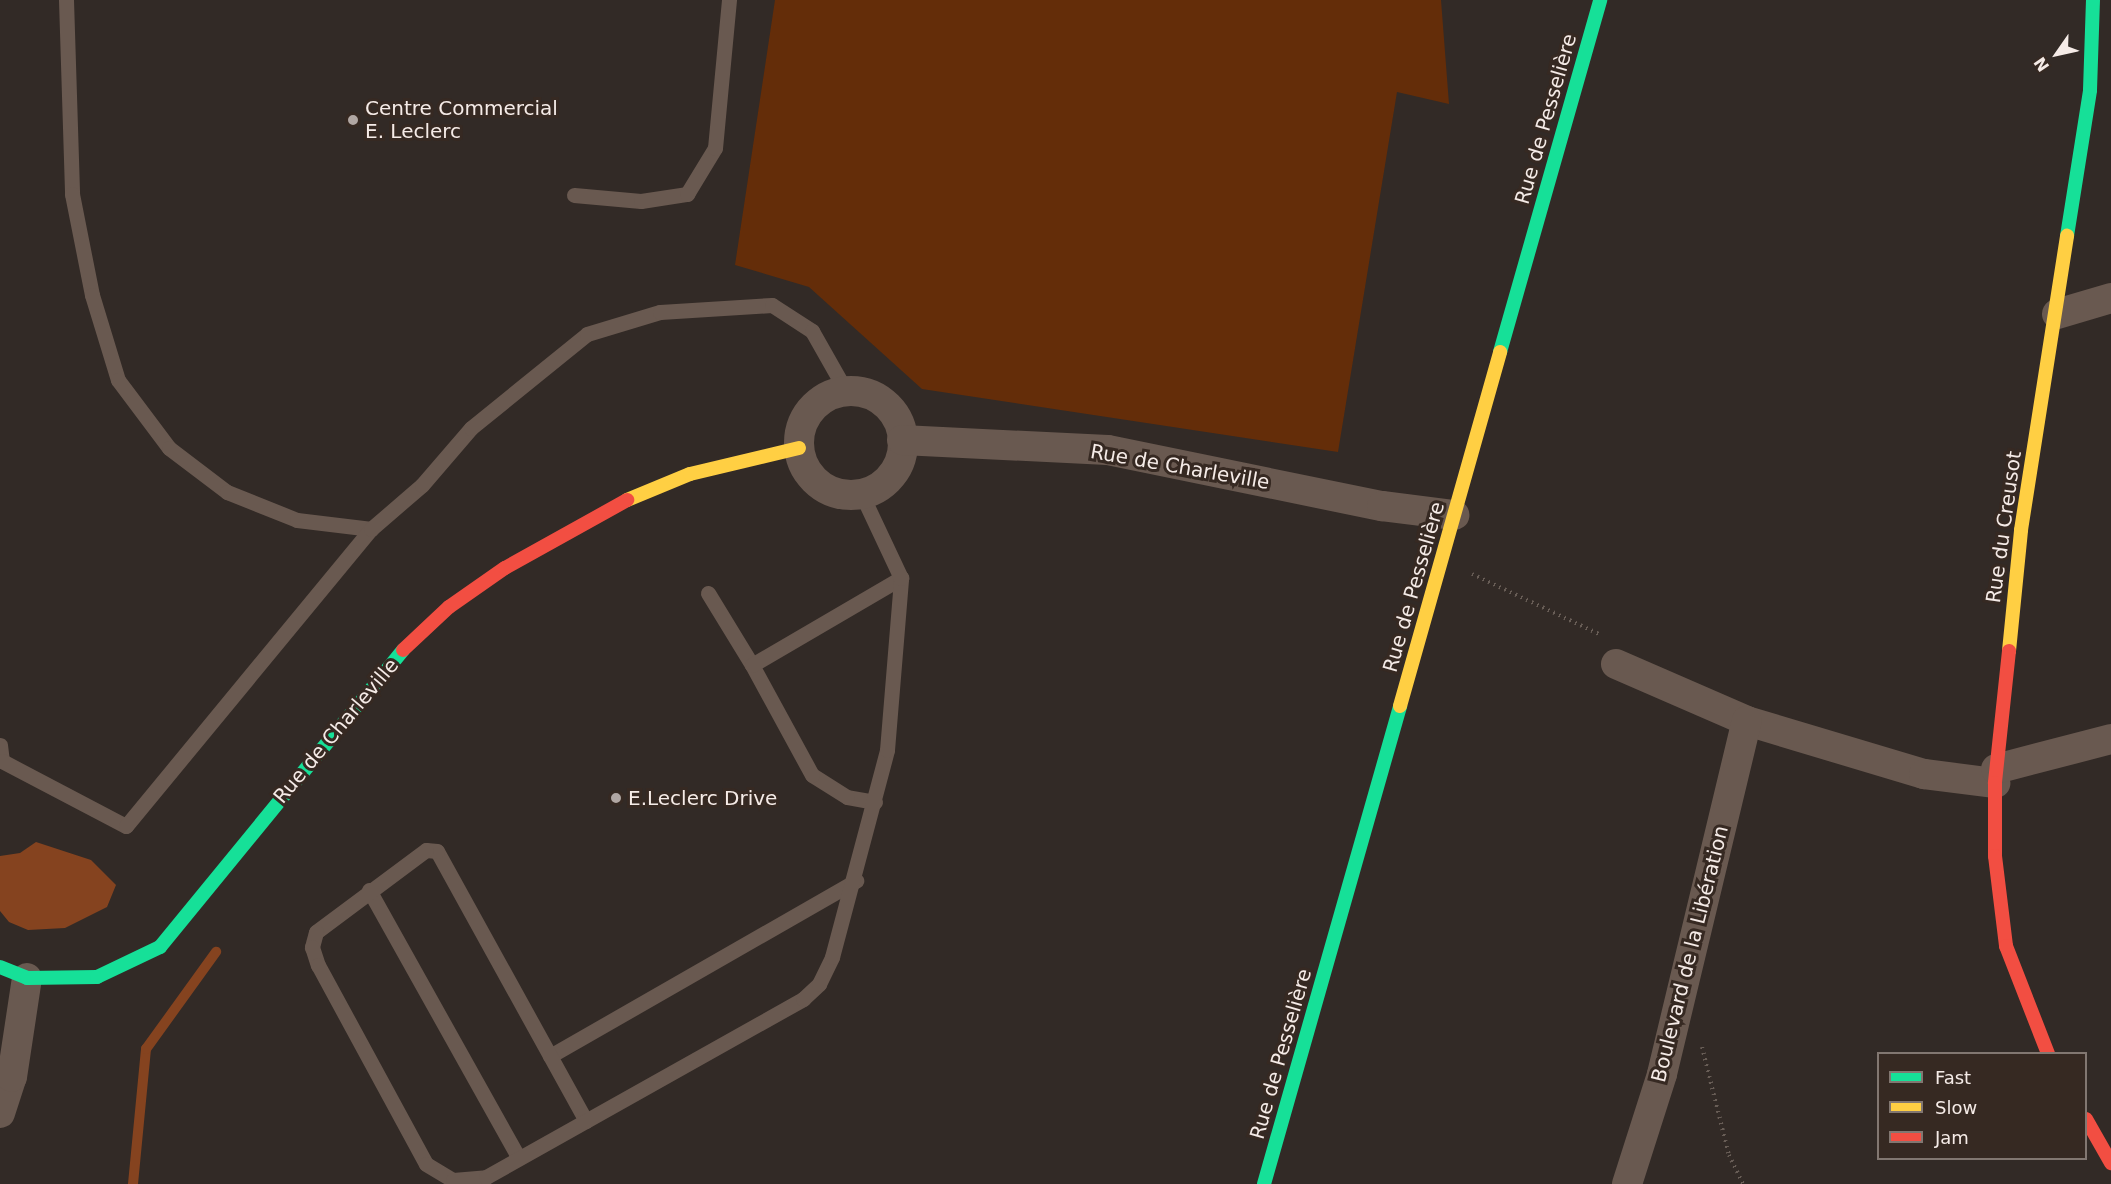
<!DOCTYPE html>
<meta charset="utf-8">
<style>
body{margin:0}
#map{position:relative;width:2111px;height:1184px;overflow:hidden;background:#322a26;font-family:"DejaVu Sans",sans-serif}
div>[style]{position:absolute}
.green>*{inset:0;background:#642d09}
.water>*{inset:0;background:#85431f}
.stream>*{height:10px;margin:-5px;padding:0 5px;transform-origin:5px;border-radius:5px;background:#85431f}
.path>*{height:4px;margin-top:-2px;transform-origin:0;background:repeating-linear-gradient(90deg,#685d56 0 1.5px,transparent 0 6px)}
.lane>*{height:15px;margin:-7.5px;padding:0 7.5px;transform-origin:7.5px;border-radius:7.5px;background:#695950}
.street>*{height:30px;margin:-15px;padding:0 15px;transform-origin:15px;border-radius:15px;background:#695950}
.street>.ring{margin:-15px;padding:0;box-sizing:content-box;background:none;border:30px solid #695950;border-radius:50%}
.fast>*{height:14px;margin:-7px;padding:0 7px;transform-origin:7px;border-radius:7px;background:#16e098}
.slow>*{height:14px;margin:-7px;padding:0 7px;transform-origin:7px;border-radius:7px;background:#ffcf43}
.jam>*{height:14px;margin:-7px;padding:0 7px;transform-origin:7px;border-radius:7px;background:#f24e42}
.dots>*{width:16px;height:16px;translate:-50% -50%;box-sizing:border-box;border:3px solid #362922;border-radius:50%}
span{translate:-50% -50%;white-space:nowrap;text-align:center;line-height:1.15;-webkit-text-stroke:6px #362922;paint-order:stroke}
.poi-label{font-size:20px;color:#f5ebe7}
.left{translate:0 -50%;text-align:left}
.street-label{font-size:20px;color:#f5ebe7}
.legend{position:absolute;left:1877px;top:1052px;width:210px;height:108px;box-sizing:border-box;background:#362922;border:2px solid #827771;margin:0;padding:8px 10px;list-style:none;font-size:18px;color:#f5ebe7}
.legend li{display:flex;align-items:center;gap:12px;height:30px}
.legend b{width:30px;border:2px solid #827771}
.north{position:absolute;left:2027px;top:24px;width:60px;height:60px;-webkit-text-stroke:4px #362922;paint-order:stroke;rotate:236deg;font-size:16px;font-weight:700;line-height:24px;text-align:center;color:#f5ebe7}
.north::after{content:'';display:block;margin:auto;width:21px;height:27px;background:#f5ebe7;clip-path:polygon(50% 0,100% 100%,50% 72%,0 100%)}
</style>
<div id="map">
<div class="green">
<div style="clip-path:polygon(775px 0,1441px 0,1449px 104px,1397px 92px,1338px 452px,922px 389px,809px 287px,735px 265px)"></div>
</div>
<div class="water">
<div style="clip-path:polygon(36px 842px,91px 860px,116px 885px,107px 907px,65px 928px,28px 930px,9px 922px,0 911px,0 856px,20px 853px)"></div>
</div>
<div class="stream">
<div style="left:133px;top:1184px;width:136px;rotate:-84.5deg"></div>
<div style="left:146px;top:1049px;width:120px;rotate:-54.2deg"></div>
</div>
<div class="path">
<div style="left:1472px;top:574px;width:143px;rotate:25.3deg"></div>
<div style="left:1702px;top:1047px;width:111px;rotate:76deg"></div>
<div style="left:1729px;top:1155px;width:32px;rotate:64deg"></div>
</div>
<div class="lane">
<div style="left:66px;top:0;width:194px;rotate:88.2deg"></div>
<div style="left:72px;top:194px;width:103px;rotate:78.8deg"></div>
<div style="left:92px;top:295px;width:89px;rotate:73deg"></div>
<div style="left:118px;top:380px;width:85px;rotate:53.1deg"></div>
<div style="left:169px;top:448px;width:73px;rotate:37.2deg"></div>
<div style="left:227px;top:492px;width:75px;rotate:21.8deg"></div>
<div style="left:297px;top:520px;width:75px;rotate:6.9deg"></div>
<div style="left:574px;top:195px;width:67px;rotate:5.1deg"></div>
<div style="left:641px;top:201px;width:47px;rotate:-8.7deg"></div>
<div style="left:687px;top:194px;width:54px;rotate:-58.7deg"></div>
<div style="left:715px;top:148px;width:149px;rotate:-84.6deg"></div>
<div style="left:708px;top:593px;width:84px;rotate:58.6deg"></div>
<div style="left:0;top:745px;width:16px;rotate:83deg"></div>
<div style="left:2px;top:761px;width:140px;rotate:27.7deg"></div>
<div style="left:126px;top:826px;width:385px;rotate:-50.5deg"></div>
<div style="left:371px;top:529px;width:67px;rotate:-40.8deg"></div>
<div style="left:422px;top:485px;width:75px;rotate:-49.3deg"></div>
<div style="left:471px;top:428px;width:149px;rotate:-39deg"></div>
<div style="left:587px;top:334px;width:76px;rotate:-16.8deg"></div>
<div style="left:660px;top:312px;width:112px;rotate:-3.6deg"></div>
<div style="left:772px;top:305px;width:48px;rotate:33deg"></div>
<div style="left:812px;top:331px;width:69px;rotate:60.5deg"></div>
<div style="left:875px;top:802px;width:28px;rotate:-170deg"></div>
<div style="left:847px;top:797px;width:41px;rotate:-147.8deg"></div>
<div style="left:812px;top:775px;width:125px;rotate:-118.6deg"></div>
<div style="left:752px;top:665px;width:173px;rotate:-30.3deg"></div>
<div style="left:369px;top:890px;width:307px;rotate:60.8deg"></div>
<div style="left:550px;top:1056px;width:353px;rotate:-29.8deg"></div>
<div style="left:586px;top:1121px;width:308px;rotate:-118.9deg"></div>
<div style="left:437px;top:851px;width:11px;rotate:-175deg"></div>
<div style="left:426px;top:850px;width:137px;rotate:143.3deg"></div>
<div style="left:316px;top:932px;width:16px;rotate:105deg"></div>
<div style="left:312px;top:947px;width:19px;rotate:72deg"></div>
<div style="left:318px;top:965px;width:226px;rotate:61.5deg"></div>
<div style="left:426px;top:1164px;width:31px;rotate:31deg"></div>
<div style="left:453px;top:1180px;width:33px;rotate:-5deg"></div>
<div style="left:486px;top:1177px;width:364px;rotate:-29.3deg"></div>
<div style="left:803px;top:999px;width:22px;rotate:-43deg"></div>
<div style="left:819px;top:984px;width:30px;rotate:-64deg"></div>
<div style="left:832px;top:957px;width:214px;rotate:-75.1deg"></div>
<div style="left:887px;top:750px;width:173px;rotate:-85.3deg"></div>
<div style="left:901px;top:578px;width:94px;rotate:-115.2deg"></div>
</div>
<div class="street">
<div style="left:2057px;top:314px;width:56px;rotate:-16.5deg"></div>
<div class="ring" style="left:799px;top:391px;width:74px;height:74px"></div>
<div style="left:902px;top:440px;width:206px;rotate:2.8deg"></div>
<div style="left:1108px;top:450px;width:280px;rotate:11.6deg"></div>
<div style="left:1382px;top:506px;width:73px;rotate:7.1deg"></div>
<div style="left:1616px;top:664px;width:143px;rotate:23.5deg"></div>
<div style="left:1747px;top:721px;width:185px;rotate:16.7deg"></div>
<div style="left:1924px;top:774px;width:72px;rotate:7.2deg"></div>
<div style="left:1996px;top:769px;width:119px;rotate:-14.6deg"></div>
<div style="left:0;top:1113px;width:38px;rotate:-72deg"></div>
<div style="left:12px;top:1077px;width:100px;rotate:-81.4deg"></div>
<div style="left:1627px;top:1184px;width:115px;rotate:-72.3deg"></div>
<div style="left:1662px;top:1074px;width:363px;rotate:-76.5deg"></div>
</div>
<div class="fast">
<div style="left:2067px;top:236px;width:148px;rotate:-81deg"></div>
<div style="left:2090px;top:90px;width:90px;rotate:-88.1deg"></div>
<div style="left:1500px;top:352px;width:366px;rotate:-74.1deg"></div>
<div style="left:0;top:967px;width:29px;rotate:22deg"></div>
<div style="left:27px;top:978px;width:70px;rotate:-0.8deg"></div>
<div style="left:97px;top:977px;width:70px;rotate:-25.5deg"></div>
<div style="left:160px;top:947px;width:384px;rotate:-50.7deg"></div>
<div style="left:1264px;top:1184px;width:497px;rotate:-74.1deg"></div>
</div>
<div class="slow">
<div style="left:627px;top:500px;width:68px;rotate:-22.4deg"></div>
<div style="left:690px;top:474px;width:112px;rotate:-13.4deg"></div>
<div style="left:2009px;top:651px;width:122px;rotate:-84.3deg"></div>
<div style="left:2021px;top:530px;width:298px;rotate:-81.1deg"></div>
<div style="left:1400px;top:706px;width:368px;rotate:-74.2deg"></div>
</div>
<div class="jam">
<div style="left:403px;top:650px;width:63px;rotate:-43.1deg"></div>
<div style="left:449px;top:607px;width:68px;rotate:-34.9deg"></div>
<div style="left:505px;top:568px;width:140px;rotate:-29.1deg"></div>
<div style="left:2009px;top:651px;width:133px;rotate:96.1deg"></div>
<div style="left:1995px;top:783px;width:73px;rotate:90deg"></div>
<div style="left:1995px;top:856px;width:91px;rotate:83deg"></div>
<div style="left:2006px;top:946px;width:116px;rotate:68.7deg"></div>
<div style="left:2086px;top:1119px;width:51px;rotate:60.4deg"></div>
</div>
<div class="dots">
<div style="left:353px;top:120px;background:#b1a7a3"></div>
<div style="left:616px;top:798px;background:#b1a7a3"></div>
</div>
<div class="poi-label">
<span class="left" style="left:365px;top:120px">Centre Commercial<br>E. Leclerc</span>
<span class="left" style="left:628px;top:798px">E.Leclerc Drive</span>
</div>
<div class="street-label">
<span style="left:1546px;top:119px;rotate:-74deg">Rue de Pesselière</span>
<span style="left:1180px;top:467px;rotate:10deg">Rue de Charleville</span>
<span style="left:2004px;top:527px;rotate:-82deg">Rue du Creusot</span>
<span style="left:1414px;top:587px;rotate:-74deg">Rue de Pesselière</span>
<span style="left:336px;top:731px;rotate:-50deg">Rue de Charleville</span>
<span style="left:1690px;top:954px;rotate:-76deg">Boulevard de la Libération</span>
<span style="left:1281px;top:1054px;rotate:-74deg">Rue de Pesselière</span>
</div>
<ul class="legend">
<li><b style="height:8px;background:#16e098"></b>Fast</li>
<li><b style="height:8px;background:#ffcf43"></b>Slow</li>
<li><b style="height:8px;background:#f24e42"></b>Jam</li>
</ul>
<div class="north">N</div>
</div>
